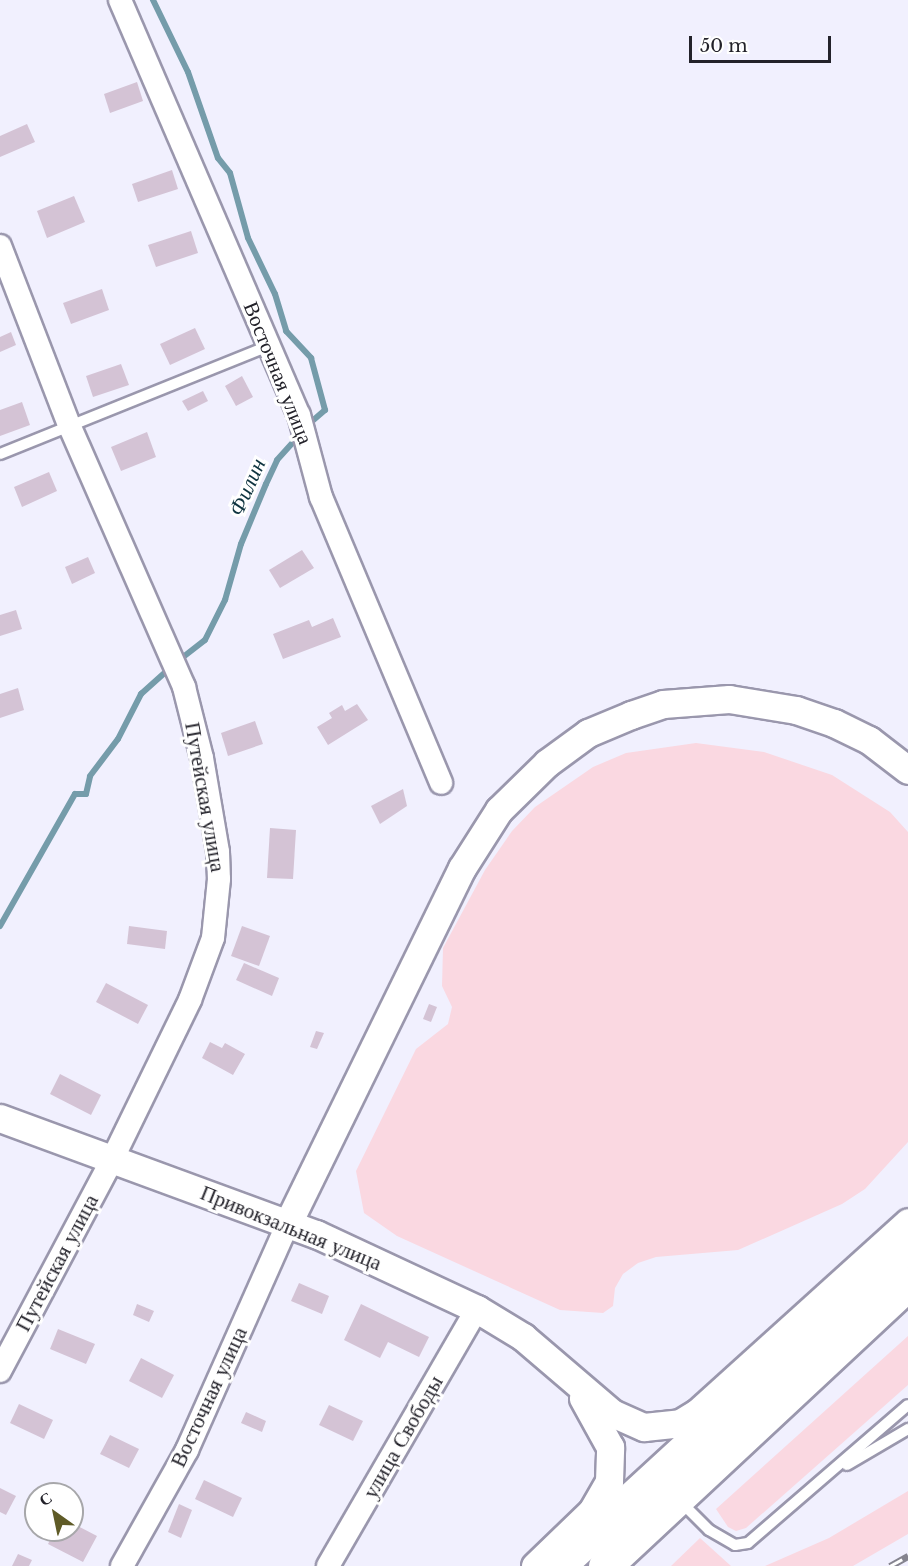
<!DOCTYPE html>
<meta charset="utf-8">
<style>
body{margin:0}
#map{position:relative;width:908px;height:1566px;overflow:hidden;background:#f1f0fe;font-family:"Libre Baskerville",serif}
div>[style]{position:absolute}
.green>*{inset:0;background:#fad8e1}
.stream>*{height:6px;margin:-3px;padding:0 3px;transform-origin:3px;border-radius:3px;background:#759caa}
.building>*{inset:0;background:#d4c3d5}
.roads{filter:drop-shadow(2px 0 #9a97ad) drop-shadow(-2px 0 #9a97ad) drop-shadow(0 2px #9a97ad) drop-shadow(0 -2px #9a97ad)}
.service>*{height:10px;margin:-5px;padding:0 5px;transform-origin:5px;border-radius:5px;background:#fff}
.minor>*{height:22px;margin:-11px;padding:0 11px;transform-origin:11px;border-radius:11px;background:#fff}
.tertiary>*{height:27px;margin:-13.5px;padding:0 13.5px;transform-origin:13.5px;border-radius:13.5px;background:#fff}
.trunk>*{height:33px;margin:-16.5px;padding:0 16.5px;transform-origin:16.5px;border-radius:16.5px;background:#fff}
.rail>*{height:7px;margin-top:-3.5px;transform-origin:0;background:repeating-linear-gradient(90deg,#fff 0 14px,#85848f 0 28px);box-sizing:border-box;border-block:2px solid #85848f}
span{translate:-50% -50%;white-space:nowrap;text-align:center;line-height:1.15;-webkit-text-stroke:6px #fff;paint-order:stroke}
.street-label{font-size:21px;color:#23222a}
.water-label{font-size:22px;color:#0f3440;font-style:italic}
.north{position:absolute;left:24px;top:1482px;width:60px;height:60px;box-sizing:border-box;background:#fff;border:2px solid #a7a7aa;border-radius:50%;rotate:327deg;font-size:16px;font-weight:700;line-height:24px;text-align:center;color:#23222a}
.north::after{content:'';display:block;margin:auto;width:21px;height:27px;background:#5f5b27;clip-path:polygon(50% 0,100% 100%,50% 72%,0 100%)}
.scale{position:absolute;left:689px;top:36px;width:142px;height:27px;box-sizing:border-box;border:3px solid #23222a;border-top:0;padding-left:8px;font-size:18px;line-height:21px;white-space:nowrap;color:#23222a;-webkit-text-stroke:4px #fff;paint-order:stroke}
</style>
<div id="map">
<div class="green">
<div style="clip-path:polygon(696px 743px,764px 752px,832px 775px,890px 812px,908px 832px,908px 1142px,865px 1189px,842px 1204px,738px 1250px,656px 1257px,638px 1263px,623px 1274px,615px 1288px,613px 1306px,603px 1313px,560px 1310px,397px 1236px,364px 1213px,356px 1171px,416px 1049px,448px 1024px,452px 1007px,442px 986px,443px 948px,485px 870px,512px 831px,535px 807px,593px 767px,626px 753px)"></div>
<div style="clip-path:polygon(908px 1336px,908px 1385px,746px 1528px,736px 1531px,728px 1527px,716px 1509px)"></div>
<div style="clip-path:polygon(908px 1491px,908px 1534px,853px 1566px,765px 1566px,829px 1538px)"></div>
<div style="clip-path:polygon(700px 1538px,731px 1566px,671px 1566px)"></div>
</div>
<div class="stream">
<div style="left:153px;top:0;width:80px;rotate:64.1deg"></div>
<div style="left:188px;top:72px;width:91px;rotate:70.8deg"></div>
<div style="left:218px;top:158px;width:19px;rotate:51deg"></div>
<div style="left:230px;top:173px;width:67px;rotate:74.5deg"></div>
<div style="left:248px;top:238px;width:62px;rotate:64.3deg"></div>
<div style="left:275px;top:294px;width:39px;rotate:73deg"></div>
<div style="left:286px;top:331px;width:37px;rotate:47deg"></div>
<div style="left:311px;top:358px;width:54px;rotate:74.9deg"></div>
<div style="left:325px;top:410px;width:23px;rotate:139deg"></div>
<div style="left:178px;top:661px;width:34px;rotate:-38deg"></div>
<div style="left:205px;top:640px;width:45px;rotate:-63.4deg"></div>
<div style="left:225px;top:600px;width:58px;rotate:-74.1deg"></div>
<div style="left:241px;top:544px;width:65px;rotate:-67.4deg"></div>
<div style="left:266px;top:484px;width:26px;rotate:-65deg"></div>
<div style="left:277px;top:460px;width:31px;rotate:-48deg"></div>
<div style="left:0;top:926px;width:152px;rotate:-60.4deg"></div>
<div style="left:75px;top:794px;width:11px"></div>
<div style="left:86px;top:794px;width:18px;rotate:-77deg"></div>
<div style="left:90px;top:776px;width:46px;rotate:-52.9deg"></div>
<div style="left:118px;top:739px;width:51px;rotate:-62.9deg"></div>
<div style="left:141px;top:694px;width:39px;rotate:-42deg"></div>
</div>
<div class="building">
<div style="clip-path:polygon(137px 82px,143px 101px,110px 113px,104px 94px)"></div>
<div style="clip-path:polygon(27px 124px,35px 142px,0 157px,0 136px)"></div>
<div style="clip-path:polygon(172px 170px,178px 189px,138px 202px,132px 184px)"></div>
<div style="clip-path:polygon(74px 196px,85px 222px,47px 238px,37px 211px)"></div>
<div style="clip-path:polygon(191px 231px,198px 253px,156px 267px,148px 245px)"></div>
<div style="clip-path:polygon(102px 289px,109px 310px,71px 324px,63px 303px)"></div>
<div style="clip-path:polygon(195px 328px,205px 349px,170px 365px,160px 344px)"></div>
<div style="clip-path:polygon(11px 332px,16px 345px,0 352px,0 337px)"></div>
<div style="clip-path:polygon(121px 364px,129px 385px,93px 397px,86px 376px)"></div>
<div style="clip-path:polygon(242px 376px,253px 397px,236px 406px,225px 386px)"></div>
<div style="clip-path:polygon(203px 391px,208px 401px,188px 411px,182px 401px)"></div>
<div style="clip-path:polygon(22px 402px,30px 425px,0 436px,0 410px)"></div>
<div style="clip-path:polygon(147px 432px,156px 457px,121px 471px,111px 447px)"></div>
<div style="clip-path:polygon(49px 472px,57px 491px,22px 507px,14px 487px)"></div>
<div style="clip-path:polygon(302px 550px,314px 568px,280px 588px,269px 570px)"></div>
<div style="clip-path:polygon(88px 557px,95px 573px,72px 584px,65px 567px)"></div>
<div style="clip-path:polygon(16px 610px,22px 629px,0 636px,0 615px)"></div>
<div style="clip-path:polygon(333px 618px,341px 637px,283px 659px,273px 634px,309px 620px,312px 627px)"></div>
<div style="clip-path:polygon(18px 688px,24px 710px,0 718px,0 694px)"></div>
<div style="clip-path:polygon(357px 704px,368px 720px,328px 745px,317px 727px,332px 718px,329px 713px,342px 705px,345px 711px)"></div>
<div style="clip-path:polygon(255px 721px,263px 744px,228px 756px,221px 733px)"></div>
<div style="clip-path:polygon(403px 789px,407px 806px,380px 824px,371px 806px)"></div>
<div style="clip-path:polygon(270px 828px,296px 830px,293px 879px,267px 878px)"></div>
<div style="clip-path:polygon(129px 926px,167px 931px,165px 949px,127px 944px)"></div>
<div style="clip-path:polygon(242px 926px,270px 936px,259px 966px,231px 956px)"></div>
<div style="clip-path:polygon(244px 963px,279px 978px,272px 996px,236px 980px)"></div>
<div style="clip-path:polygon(106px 983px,148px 1005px,138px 1024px,96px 1002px)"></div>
<div style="clip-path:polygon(429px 1004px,437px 1007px,431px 1022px,423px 1019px)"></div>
<div style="clip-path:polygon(316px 1031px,324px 1033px,317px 1049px,310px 1047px)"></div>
<div style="clip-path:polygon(210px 1042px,222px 1048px,225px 1043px,245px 1054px,233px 1075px,202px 1058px)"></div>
<div style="clip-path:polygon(60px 1074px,101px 1095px,91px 1115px,50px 1094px)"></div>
<div style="clip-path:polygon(299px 1283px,329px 1296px,322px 1314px,291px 1301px)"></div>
<div style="clip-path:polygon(137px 1304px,154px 1311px,149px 1322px,133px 1315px)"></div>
<div style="clip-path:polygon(361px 1304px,429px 1337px,419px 1357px,388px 1342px,380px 1358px,344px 1340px)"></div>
<div style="clip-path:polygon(58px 1329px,95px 1344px,86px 1364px,50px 1349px)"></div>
<div style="clip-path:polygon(141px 1358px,174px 1375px,162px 1398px,129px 1381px)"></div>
<div style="clip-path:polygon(19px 1404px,53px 1420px,44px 1439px,10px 1423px)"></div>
<div style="clip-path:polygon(329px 1405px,363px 1421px,353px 1441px,319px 1425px)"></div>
<div style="clip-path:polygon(246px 1412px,266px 1421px,262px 1432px,241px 1423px)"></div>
<div style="clip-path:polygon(110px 1435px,139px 1449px,129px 1468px,100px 1454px)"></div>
<div style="clip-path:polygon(204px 1480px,242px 1498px,233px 1517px,195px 1499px)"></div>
<div style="clip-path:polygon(0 1488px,16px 1496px,6px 1515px,0 1512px)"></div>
<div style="clip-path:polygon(179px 1504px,192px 1510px,181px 1538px,168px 1532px)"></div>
<div style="clip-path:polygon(72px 1523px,97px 1536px,83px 1562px,48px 1544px,55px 1530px,72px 1530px)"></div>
<div style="clip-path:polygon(18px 1554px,32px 1560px,29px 1566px,12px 1566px)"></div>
</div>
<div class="roads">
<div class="service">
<div style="left:0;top:454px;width:290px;rotate:-21.9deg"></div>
<div style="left:847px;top:1465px;width:71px;rotate:-30.5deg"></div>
<div style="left:680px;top:1501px;width:41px;rotate:45deg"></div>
<div style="left:709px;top:1530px;width:30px;rotate:30deg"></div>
<div style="left:735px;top:1545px;width:13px;rotate:-9deg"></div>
<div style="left:748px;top:1543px;width:211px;rotate:-40.8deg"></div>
</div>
<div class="minor">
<div style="left:120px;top:0;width:452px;rotate:66.7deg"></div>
<div style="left:299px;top:415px;width:85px;rotate:75deg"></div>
<div style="left:321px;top:497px;width:310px;rotate:67.2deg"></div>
<div style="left:0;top:246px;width:194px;rotate:68.9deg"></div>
<div style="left:70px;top:427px;width:284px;rotate:66.3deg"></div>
<div style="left:184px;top:687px;width:73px;rotate:75.8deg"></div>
<div style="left:202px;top:758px;width:95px;rotate:80.3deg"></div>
<div style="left:218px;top:852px;width:27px;rotate:88deg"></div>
<div style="left:219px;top:879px;width:59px;rotate:95.8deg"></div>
<div style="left:213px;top:938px;width:66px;rotate:110.4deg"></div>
<div style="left:190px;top:1000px;width:178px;rotate:116deg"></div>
<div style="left:112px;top:1160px;width:239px;rotate:118deg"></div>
<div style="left:122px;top:1566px;width:133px;rotate:-60.7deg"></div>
<div style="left:187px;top:1450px;width:248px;rotate:-66deg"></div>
<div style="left:328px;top:1566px;width:297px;rotate:-59.9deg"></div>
</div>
<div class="tertiary">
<div style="left:0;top:1118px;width:337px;rotate:20.2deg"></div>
<div style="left:316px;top:1234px;width:178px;rotate:25deg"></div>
<div style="left:477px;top:1309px;width:54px;rotate:31.3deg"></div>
<div style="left:523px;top:1337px;width:117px;rotate:40.5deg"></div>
<div style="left:612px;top:1413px;width:35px;rotate:24deg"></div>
<div style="left:644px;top:1427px;width:36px;rotate:-6deg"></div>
<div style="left:680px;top:1423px;width:21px;rotate:-31deg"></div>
<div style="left:698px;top:1412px;width:283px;rotate:-42.1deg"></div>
<div style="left:288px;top:1223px;width:395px;rotate:-63.9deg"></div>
<div style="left:462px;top:868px;width:69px;rotate:-57.5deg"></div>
<div style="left:499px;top:810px;width:67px;rotate:-44.4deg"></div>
<div style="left:547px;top:763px;width:51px;rotate:-36.2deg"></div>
<div style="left:588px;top:733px;width:47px;rotate:-22.7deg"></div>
<div style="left:631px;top:715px;width:34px;rotate:-19deg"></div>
<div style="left:663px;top:704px;width:66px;rotate:-4.3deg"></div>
<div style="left:729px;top:699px;width:68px;rotate:9.3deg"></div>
<div style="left:796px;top:710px;width:40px;rotate:18.9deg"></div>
<div style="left:834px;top:723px;width:39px;rotate:26deg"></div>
<div style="left:869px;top:740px;width:49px;rotate:37.6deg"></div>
<div style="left:535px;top:1566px;width:79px;rotate:-44deg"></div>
<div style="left:592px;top:1511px;width:34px;rotate:-60deg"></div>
<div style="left:609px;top:1481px;width:34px;rotate:-88deg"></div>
<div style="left:610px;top:1447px;width:56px;rotate:-118.9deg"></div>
</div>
<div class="trunk">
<div style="left:558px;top:1566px;width:476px;rotate:-42.6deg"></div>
<div style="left:605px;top:1566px;width:415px;rotate:-43deg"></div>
</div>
</div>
<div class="rail">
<div style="left:890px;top:1566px;width:21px;rotate:-29deg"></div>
</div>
<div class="street-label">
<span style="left:278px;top:373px;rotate:68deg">Восточная улица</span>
<span style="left:205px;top:797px;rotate:80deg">Путейская улица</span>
<span style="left:291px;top:1228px;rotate:22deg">Привокзальная улица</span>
<span style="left:57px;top:1263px;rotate:-62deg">Путейская улица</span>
<span style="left:209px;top:1397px;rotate:-65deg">Восточная улица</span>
<span style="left:403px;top:1437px;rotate:-60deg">улица Свободы</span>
</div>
<div class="water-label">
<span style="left:247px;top:487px;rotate:-66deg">Филин</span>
</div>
<div class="north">С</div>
<div class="scale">50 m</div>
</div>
